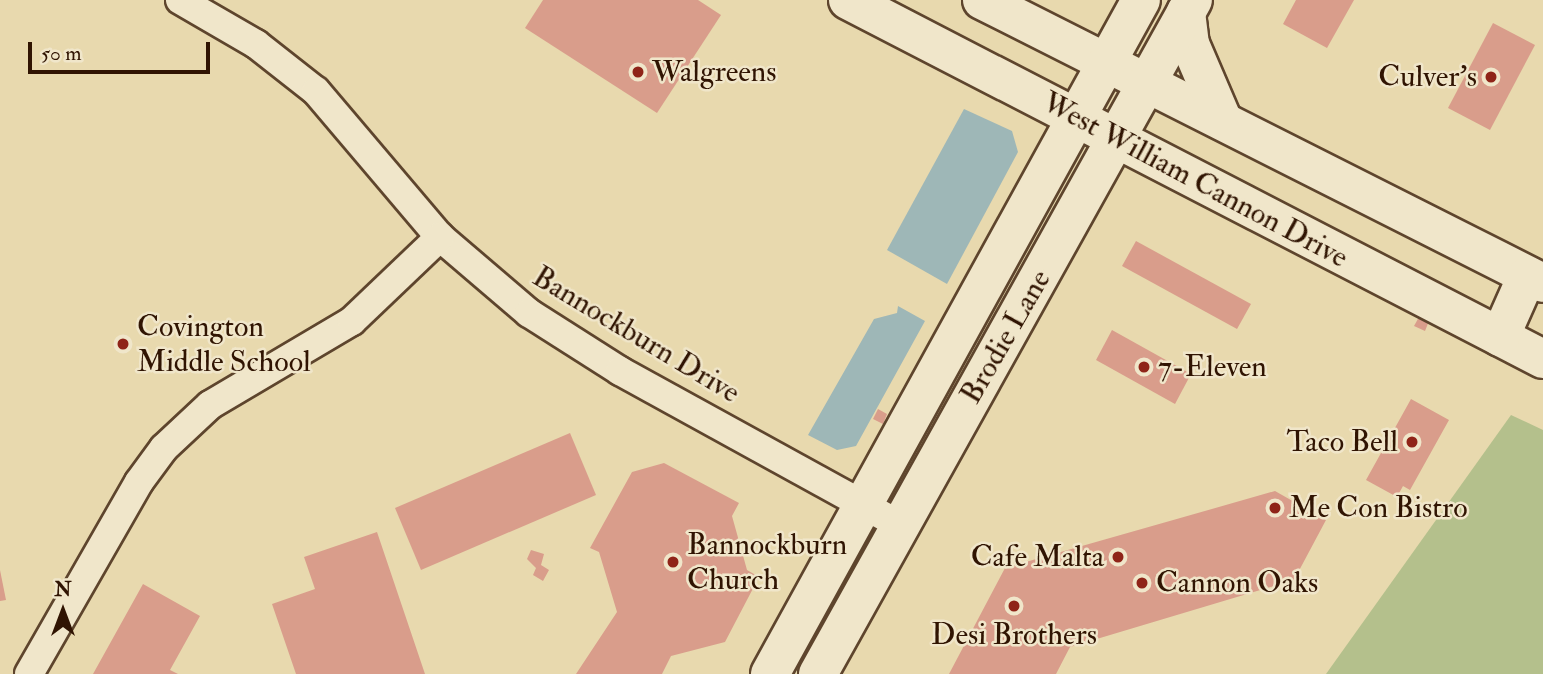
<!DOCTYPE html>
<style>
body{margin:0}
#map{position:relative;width:1543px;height:674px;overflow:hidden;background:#e8d9ae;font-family:"IM FELL Double Pica",serif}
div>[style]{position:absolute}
.green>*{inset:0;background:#b4c08c}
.water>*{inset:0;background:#9eb7b7}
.building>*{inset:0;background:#d99d8b}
.roads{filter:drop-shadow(2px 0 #5e452d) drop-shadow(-2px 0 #5e452d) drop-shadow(0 2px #5e452d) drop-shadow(0 -2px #5e452d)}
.street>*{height:28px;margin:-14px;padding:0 14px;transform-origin:14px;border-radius:14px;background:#f0e6ca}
.secondary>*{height:38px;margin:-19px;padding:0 19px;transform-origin:19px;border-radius:19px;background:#f0e6ca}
.dots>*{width:19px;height:19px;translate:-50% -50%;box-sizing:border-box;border:4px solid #f0e6ca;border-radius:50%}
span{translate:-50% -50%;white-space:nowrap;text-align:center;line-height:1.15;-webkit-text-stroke:5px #f0e6ca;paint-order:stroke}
.poi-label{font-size:30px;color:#301402}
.left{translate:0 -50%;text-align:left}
.right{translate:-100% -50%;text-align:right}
.street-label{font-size:30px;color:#301402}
.north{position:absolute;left:28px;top:576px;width:70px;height:70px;-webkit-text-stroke:5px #f0e6ca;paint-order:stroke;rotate:0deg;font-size:19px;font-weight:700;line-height:28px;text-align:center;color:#301402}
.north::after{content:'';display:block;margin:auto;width:24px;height:32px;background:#301402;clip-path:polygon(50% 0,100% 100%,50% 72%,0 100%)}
.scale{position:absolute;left:28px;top:42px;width:182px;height:32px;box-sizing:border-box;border:4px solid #301402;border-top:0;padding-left:9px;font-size:21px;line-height:24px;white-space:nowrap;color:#301402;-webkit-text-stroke:5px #f0e6ca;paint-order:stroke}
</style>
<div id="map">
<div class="green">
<div style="clip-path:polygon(1511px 415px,1543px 430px,1543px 674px,1326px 674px)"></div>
</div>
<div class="water">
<div style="clip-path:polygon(964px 109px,1012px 131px,1018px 152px,947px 284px,887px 250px)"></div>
<div style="clip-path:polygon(898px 306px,925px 321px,856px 446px,837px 450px,808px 435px,874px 319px,897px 313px)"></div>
</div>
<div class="building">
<div style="clip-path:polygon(543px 0,698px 0,721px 15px,657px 113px,525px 28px)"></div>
<div style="clip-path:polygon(1296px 0,1354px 0,1327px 48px,1283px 24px)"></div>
<div style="clip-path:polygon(1493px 23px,1535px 45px,1490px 130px,1448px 108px)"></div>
<div style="clip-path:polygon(1136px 241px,1251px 304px,1237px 329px,1122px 266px)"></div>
<div style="clip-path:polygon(1419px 317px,1429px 321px,1425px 331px,1414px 326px)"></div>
<div style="clip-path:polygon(1112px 330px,1191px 374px,1175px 404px,1096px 360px)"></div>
<div style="clip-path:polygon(1411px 399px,1449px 420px,1410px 490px,1403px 486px,1397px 497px,1366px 480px)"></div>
<div style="clip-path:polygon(878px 409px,887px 414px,883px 424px,873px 419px)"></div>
<div style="clip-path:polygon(570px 433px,596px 495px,421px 570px,395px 508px)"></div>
<div style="clip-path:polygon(664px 463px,739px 503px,732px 516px,747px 570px,759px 577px,725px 642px,671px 656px,662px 674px,576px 674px,617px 612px,599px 552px,590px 548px,632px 472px)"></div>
<div style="clip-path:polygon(1275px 491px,1326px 520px,1294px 580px,1070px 647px,1056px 674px,949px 674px,1005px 568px)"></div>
<div style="clip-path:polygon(377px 532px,425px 674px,296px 674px,272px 604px,315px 589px,304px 557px)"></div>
<div style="clip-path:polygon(531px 550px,544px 554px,541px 565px,549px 570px,543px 581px,533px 575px,536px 568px,527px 559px)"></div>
<div style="clip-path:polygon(0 570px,6px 600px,0 601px)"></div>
<div style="clip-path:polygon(143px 584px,200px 616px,170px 670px,178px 674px,93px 674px)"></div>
</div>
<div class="roads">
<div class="street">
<div style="left:180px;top:0;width:88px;rotate:30.1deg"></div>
<div style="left:256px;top:44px;width:76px;rotate:38.1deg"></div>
<div style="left:316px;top:91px;width:192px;rotate:49.7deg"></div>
<div style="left:440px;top:237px;width:117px;rotate:40.5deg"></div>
<div style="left:529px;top:313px;width:108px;rotate:32.5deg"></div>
<div style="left:620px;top:371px;width:320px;rotate:28.8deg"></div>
<div style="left:29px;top:674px;width:221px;rotate:-60.2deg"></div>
<div style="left:139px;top:482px;width:42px;rotate:-53.7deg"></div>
<div style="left:164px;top:448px;width:63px;rotate:-43.1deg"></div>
<div style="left:210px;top:405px;width:165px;rotate:-30.6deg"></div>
<div style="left:352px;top:321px;width:122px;rotate:-43.7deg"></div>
</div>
<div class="secondary">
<div style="left:848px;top:0;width:782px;rotate:27.32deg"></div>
<div style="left:982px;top:0;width:628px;rotate:26.77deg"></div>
<div style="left:1186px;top:12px;width:32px;rotate:83deg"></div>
<div style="left:1190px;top:44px;width:84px;rotate:66.8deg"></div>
<div style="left:1500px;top:337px;width:67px;rotate:-66.1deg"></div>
<div style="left:770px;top:674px;width:769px;rotate:-61.17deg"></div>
<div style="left:818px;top:674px;width:771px;rotate:-60.91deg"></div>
</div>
</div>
<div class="dots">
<div style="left:638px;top:72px;background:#8f2418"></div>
<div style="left:1491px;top:77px;background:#8f2418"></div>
<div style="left:123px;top:344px;background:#8f2418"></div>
<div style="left:1144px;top:367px;background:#8f2418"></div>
<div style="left:1412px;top:442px;background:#8f2418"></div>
<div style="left:1275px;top:508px;background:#8f2418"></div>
<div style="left:1118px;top:557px;background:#8f2418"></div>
<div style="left:673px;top:562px;background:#8f2418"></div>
<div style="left:1142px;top:583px;background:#8f2418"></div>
<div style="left:1014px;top:606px;background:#8f2418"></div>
</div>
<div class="poi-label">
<span class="left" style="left:652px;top:72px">Walgreens</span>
<span class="right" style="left:1477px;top:77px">Culver's</span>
<span class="left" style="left:137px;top:344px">Covington<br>Middle School</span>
<span class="left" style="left:1158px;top:367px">7-Eleven</span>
<span class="right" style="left:1398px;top:442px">Taco Bell</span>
<span class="left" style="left:1289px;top:508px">Me Con Bistro</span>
<span class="left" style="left:687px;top:562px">Bannockburn<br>Church</span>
<span class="right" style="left:1104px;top:557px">Cafe Malta</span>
<span class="left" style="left:1156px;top:583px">Cannon Oaks</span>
<span style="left:1014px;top:635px">Desi Brothers</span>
</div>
<div class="street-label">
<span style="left:1195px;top:180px;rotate:28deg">West William Cannon Drive</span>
<span style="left:636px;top:335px;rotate:31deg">Bannockburn Drive</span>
<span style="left:1006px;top:337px;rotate:-60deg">Brodie Lane</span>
</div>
<div class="north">N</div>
<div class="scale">50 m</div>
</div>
